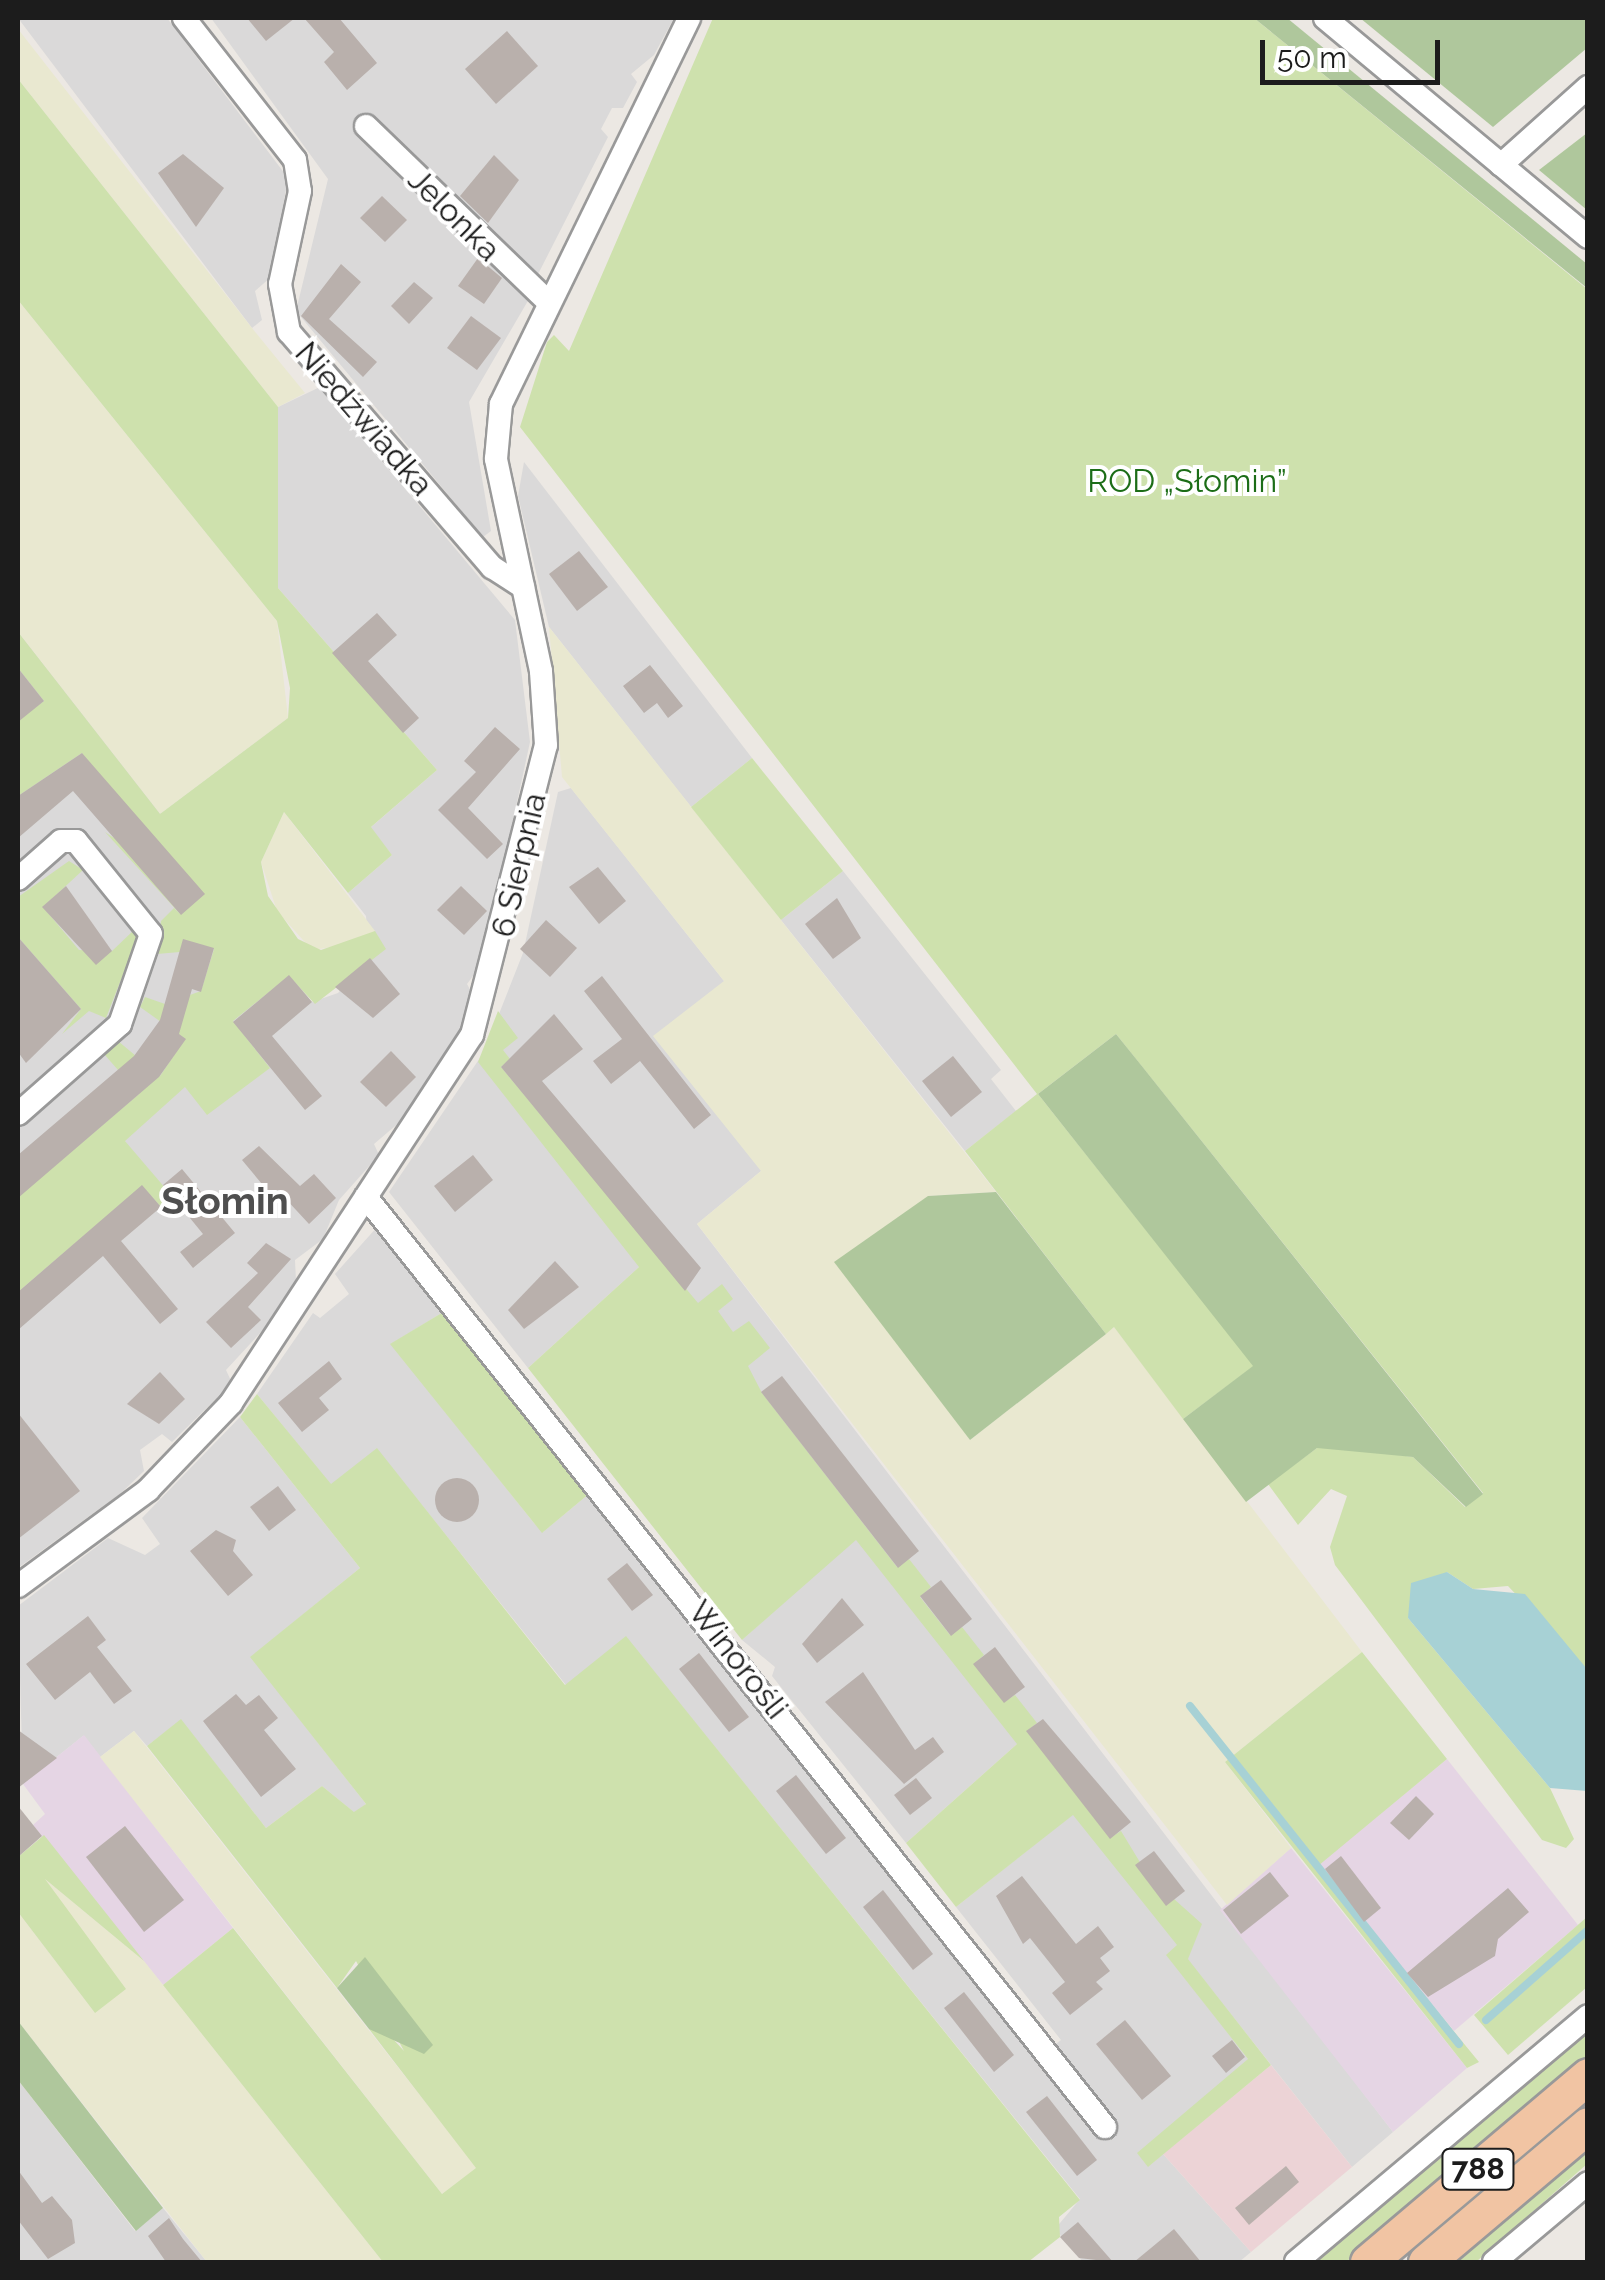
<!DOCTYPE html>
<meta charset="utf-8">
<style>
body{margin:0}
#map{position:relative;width:1605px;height:2280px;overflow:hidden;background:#ece8e3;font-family:Raleway,sans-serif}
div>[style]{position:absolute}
.residential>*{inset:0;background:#dad9d9}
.commercial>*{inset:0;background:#ecd3d6}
.industrial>*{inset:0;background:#e5d5e4}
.farmland>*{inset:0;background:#e9e8d0}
.grass>*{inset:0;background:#cee1ad}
.forest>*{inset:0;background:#afc79c}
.water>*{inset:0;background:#a7d1d5}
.stream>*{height:8px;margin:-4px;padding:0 4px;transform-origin:4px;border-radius:4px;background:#a7d1d5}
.building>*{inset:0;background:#b9b0ac}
.round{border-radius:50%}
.roads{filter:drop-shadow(2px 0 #999) drop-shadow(-2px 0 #999) drop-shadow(0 2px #999) drop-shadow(0 -2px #999)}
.street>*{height:22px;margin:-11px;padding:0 11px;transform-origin:11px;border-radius:11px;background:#fff}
.primary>*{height:35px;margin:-17.5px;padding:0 17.5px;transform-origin:17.5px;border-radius:17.5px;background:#f1c4a3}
span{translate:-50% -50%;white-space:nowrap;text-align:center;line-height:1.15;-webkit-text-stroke:8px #fff;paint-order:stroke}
.shield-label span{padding:2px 8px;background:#fff;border:2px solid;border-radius:8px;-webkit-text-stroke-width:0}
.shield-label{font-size:30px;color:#1c1c1c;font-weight:700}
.street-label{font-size:32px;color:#1c1c1c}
.park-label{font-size:32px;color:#1c6d17}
.quarter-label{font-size:38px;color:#4f4f4f;font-weight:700}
.frame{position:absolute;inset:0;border:20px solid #1c1c1c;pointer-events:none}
.scale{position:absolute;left:1260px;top:40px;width:180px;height:45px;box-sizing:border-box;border:5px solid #1c1c1c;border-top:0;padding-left:12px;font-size:30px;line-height:35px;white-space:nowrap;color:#1c1c1c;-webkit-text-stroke:8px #fff;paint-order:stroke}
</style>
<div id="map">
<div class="residential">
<div style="clip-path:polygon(18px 18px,167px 18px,288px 178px,271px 277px,255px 291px,262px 320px,252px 328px)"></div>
<div style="clip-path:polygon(211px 18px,674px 18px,654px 55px,631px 74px,637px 82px,623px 108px,612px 108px,601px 129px,608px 137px,533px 284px,410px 180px,529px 299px,469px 402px,491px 531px,483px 537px,296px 311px,328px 179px)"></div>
<div style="clip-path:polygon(320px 387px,515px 620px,530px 742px,482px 964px,467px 984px,473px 995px,458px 1038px,401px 1121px,374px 1144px,379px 1155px,339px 1200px,323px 1239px,295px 1260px,296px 1281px,273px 1319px,226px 1370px,232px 1383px,172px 1442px,162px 1434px,140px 1450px,144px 1471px,121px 1493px,18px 1568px,18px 1292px,142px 1185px,125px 1141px,18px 1228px,18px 632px,312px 1002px,338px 993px,369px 958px,366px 916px,348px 893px,392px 855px,370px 828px,437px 770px,278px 588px,278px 407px)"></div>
<div style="clip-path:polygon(524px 462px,752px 758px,691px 807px,549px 627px,518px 496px)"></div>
<div style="clip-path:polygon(571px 788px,724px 981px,761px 1171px,697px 1224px,1393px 2132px,1352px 2167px,1177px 1946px,1167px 1955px,1249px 2060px,1149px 2166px,1163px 2154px,1251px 2252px,1239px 2262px,1083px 2262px,1055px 2229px,1080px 2199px,626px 1637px,566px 1685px,377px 1449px,331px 1485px,257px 1394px,313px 1313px,320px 1318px,349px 1294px,335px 1274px,378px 1226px,445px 1311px,391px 1344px,534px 1523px,543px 1532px,590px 1493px,1053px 2046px,1061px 2040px,956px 1907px,1072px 1815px,1017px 1744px,906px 1843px,772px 1676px,775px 1667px,742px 1640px,855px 1539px,639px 1267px,528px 1368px,389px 1192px,484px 1052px,523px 953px,558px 792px)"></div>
<div style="clip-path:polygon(843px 871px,1001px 1070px,991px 1079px,1016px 1111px,965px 1151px,781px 920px)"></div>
<div style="clip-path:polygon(240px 1417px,360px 1568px,251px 1657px,366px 1804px,355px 1813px,322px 1786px,266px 1828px,181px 1720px,147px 1746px,134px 1731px,100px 1757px,83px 1736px,23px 1784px,18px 1606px,108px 1538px,145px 1555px,160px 1544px,142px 1518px)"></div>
<div style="clip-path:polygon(18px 2080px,135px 2231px,163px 2208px,207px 2262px,18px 2262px)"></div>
</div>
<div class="commercial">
<div style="clip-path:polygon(1271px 2065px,1352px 2167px,1251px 2252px,1163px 2154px)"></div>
</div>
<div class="industrial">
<div style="clip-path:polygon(84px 1735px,233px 1928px,163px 1985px,33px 1825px,45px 1814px,23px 1784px)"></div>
<div style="clip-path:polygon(1447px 1759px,1578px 1925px,1454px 2031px,1318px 1865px)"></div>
<div style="clip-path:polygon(1291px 1848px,1467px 2068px,1393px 2132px,1220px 1910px)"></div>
</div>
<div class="farmland">
<div style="clip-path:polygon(18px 29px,252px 328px,305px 393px,278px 407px,18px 79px)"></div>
<div style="clip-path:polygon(18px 300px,277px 621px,288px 718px,160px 814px,18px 632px)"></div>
<div style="clip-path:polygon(549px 627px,996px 1192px,928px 1196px,970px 1440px,1114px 1327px,1362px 1652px,1225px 1762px,1291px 1848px,1227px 1905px,697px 1224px,761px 1171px,653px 1036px,724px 981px,562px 777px)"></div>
<div style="clip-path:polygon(284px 812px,375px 931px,360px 943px,312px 950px,277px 911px,261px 862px)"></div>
<div style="clip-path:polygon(134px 1731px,477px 2168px,442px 2194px,100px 1757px)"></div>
<div style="clip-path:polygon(45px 1879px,144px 1961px,383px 2262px,207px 2262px,18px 2021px,18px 1912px,95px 2013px)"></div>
</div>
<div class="grass">
<div style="clip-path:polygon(713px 18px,1254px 18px,1587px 289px,1587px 1669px,1508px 1586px,1473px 1589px,1447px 1572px,1408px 1618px,1550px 1788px,1574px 1839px,1566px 1848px,1542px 1840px,1335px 1565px,1330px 1547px,1347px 1496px,1331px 1489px,1298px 1525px,1268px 1484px,1317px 1448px,1348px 1448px,1413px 1457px,1465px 1507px,1483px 1493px,1116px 1034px,1038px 1094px,1254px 1366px,1183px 1419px,1114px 1327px,1106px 1334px,965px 1151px,1037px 1094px,520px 427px,547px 342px,554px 335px,569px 351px)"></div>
<div style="clip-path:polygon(18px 79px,278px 407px,278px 588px,437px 770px,371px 827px,392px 855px,348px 893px,284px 812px,261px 862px,268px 896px,298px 939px,321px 950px,375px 931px,386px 949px,315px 1004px,289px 976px,233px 1021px,270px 1068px,207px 1115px,185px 1087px,125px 1141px,172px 1196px,161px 1207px,142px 1186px,18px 1292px,18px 1197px,139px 1094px,104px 1054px,118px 1041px,160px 1076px,185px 1039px,140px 1007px,145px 997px,165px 1004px,201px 991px,214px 949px,157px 954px,161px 921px,174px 908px,181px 915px,105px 832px,114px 838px,82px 753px,18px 796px,18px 719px,44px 701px,18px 668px,18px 632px,160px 814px,288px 718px,290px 688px,277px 621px,18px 300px)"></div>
<div style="clip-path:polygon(752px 758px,843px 871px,781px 920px,691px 807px)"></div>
<div style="clip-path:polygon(69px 861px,83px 870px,43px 907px,79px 950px,112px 951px,134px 930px,137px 939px,106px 1018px,89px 1011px,62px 1034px,81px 1009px,18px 937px,18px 897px)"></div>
<div style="clip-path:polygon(498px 1011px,518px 1038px,503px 1050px,510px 1059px,501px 1067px,698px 1303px,722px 1284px,733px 1299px,718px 1311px,733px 1332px,749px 1321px,770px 1348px,748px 1366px,762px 1393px,897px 1567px,909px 1559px,931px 1587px,920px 1597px,950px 1635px,962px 1627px,984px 1655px,974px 1664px,1004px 1702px,1015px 1695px,1037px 1723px,1027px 1731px,1110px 1838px,1121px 1831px,1166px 1905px,1174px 1899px,1202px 1924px,1188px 1959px,1271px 2065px,1148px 2167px,1137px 2153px,1248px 2059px,1166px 1955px,1177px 1945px,1073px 1815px,956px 1907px,906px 1843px,1017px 1744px,856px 1540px,742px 1640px,528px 1368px,639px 1267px,478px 1062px)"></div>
<div style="clip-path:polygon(445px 1311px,590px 1493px,542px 1533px,390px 1344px)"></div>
<div style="clip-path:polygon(257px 1394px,331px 1484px,377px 1448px,565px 1685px,626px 1636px,1080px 2200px,1059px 2217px,1060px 2237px,1028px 2262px,383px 2262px,163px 1985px,233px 1928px,442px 2194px,476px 2168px,369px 2029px,383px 2028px,404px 2051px,356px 1961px,337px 1988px,147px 1746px,181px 1719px,266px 1828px,322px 1786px,354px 1812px,366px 1804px,250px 1657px,360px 1568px,240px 1417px)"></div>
<div style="clip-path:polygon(1362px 1652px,1447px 1759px,1318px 1866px,1479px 2062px,1467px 2068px,1225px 1762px)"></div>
<div style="clip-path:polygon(44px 1835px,144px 1961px,45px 1879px,126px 1989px,95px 2013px,18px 1912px,18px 1857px)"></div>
<div style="clip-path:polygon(1587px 1917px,1587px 1987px,1508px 2055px,1474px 2015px)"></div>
<div style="clip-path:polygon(1587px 2030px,1587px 2058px,1346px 2262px,1314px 2262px)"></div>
<div style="clip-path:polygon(1587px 2150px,1587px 2164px,1476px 2262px,1458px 2262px)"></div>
</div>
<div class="forest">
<div style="clip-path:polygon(1254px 18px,1287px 18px,1587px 264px,1587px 288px)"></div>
<div style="clip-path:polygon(1360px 18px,1587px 18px,1587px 48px,1493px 127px)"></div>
<div style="clip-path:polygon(1587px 133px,1587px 210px,1539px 170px)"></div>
<div style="clip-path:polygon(1116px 1034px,1141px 1065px,1483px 1494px,1466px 1507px,1413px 1457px,1317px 1448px,1246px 1502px,1183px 1419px,1253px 1366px,1038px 1094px)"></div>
<div style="clip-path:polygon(996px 1192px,1106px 1334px,970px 1440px,834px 1262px,928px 1196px)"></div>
<div style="clip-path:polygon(365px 1957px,433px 2045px,424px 2054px,369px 2029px,337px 1988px)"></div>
<div style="clip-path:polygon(18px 2021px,163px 2208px,136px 2231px,18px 2080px)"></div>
</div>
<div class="water">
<div style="clip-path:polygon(1447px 1572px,1473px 1589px,1525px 1594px,1587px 1669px,1587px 1791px,1550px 1788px,1408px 1618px,1411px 1583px)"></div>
</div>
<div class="stream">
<div style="left:1190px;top:1706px;width:432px;rotate:51.5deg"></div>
<div style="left:1486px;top:2020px;width:136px;rotate:-41.4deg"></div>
</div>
<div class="building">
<div style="clip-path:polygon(247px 18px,295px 18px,266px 41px)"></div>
<div style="clip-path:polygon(304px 18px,339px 18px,377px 63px,347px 90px,324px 62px,334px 52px)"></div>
<div style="clip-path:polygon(507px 31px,538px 66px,496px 104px,465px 69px)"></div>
<div style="clip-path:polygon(183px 154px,224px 188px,196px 227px,158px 173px)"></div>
<div style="clip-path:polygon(494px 155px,519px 180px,488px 223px,460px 196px)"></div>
<div style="clip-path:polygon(382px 196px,407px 220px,385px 242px,360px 218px)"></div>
<div style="clip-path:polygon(478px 258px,502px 278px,484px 304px,458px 286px)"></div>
<div style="clip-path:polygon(341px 264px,361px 282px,329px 319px,377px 362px,363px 377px,301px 316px)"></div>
<div style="clip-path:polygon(414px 282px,433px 298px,409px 324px,391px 306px)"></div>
<div style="clip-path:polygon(471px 316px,501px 338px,477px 370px,447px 348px)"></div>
<div style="clip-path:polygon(579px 551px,608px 587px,577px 611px,549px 574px)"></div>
<div style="clip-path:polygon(377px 613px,397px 635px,368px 661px,419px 718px,403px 733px,332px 653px)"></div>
<div style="clip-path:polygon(650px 665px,683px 706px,668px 718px,657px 703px,644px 713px,623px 686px)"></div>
<div style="clip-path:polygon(18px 668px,44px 701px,18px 722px)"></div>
<div style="clip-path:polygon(495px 727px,520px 749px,468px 808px,503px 844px,487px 859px,438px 810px,476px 772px,464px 761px)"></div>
<div style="clip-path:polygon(82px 753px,205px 894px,181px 915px,73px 791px,18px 838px,18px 796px)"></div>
<div style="clip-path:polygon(598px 867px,626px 901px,599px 924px,569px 887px)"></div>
<div style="clip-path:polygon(66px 886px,112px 951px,96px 965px,42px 907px)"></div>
<div style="clip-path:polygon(461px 886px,487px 911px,464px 935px,437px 910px)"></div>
<div style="clip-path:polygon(837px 898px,861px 938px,833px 959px,805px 924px)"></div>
<div style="clip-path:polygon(546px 920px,577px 948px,550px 977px,520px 949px)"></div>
<div style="clip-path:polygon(18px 937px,81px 1009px,26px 1063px,18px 1052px)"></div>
<div style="clip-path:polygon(183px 939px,214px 948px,201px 992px,192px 989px,179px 1034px,186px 1039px,159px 1077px,18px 1198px,18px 1155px,134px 1056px,160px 1020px)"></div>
<div style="clip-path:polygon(370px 958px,400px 994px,373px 1018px,335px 987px)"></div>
<div style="clip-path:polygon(289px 975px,312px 1002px,272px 1036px,322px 1096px,305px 1110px,233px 1022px)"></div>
<div style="clip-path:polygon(602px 976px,711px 1115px,694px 1129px,640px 1061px,611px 1084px,593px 1061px,622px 1039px,584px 991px)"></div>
<div style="clip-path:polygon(554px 1014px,583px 1049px,542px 1081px,701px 1268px,685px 1291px,501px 1067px)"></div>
<div style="clip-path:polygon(391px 1051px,416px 1077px,386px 1107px,360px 1082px)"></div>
<div style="clip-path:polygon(953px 1056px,982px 1092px,951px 1117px,922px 1081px)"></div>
<div style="clip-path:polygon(259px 1146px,300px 1186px,314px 1174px,336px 1198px,309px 1224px,284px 1197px,277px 1202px,242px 1160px)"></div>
<div style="clip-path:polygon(473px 1155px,493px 1180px,455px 1212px,434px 1186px)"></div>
<div style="clip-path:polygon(182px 1169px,235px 1233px,193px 1268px,180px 1252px,203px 1234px,163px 1185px)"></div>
<div style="clip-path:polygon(142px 1185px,161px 1207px,121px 1241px,178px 1309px,160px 1324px,103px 1256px,18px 1330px,18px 1292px)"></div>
<div style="clip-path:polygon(266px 1243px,291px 1259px,248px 1307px,261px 1320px,231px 1348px,206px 1322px,258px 1273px,247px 1263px)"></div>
<div style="clip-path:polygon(555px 1261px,579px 1287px,524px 1329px,508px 1310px)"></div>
<div style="clip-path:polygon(329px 1361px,342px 1379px,319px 1398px,329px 1410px,302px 1432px,278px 1403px)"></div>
<div style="clip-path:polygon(160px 1372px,185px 1399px,159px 1424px,127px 1404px)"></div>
<div style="clip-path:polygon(782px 1376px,919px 1551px,898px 1568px,761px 1392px)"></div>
<div style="clip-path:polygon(18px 1413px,80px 1491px,18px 1539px)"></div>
<div class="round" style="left:435px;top:1478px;width:44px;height:44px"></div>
<div style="clip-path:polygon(278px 1486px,296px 1510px,269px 1531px,250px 1507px)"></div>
<div style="clip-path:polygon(216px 1530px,236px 1540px,233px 1551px,253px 1575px,228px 1596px,190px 1551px)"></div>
<div style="clip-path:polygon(627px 1563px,653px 1595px,632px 1611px,607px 1579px)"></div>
<div style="clip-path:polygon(941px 1580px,972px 1619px,951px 1636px,920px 1596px)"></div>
<div style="clip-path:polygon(842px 1598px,864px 1625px,817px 1663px,802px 1644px)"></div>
<div style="clip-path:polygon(88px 1616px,106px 1640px,97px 1647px,132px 1691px,114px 1704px,90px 1672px,55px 1700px,26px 1664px)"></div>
<div style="clip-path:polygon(995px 1647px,1025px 1687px,1004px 1703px,973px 1664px)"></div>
<div style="clip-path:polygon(699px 1653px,749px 1717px,729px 1732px,679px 1669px)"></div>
<div style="clip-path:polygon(863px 1672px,915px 1750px,933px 1737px,944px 1752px,904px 1784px,825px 1702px)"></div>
<div style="clip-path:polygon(236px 1694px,246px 1705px,259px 1695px,278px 1718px,264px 1730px,296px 1769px,261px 1797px,203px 1721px)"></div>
<div style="clip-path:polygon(1043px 1719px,1131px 1822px,1110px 1839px,1026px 1731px)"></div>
<div style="clip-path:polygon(18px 1730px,57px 1758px,18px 1788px)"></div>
<div style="clip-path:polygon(796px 1775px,846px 1838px,826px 1854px,776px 1791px)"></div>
<div style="clip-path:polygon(916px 1778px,932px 1798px,910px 1815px,894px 1795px)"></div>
<div style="clip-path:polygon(1416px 1796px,1434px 1814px,1409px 1840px,1390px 1823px)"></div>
<div style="clip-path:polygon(18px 1806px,42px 1836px,18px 1857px)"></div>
<div style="clip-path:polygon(125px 1826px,184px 1900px,144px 1932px,86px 1857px)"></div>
<div style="clip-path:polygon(1154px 1851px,1185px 1891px,1166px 1906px,1135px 1865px)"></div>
<div style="clip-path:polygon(1341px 1856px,1381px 1908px,1364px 1922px,1325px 1869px)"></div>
<div style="clip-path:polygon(1270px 1872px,1289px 1896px,1241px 1934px,1223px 1910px)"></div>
<div style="clip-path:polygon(1022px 1876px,1076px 1944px,1098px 1926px,1114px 1947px,1100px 1958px,1110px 1971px,1096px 1982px,1103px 1989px,1070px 2015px,1052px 1993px,1065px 1982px,1030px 1938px,1023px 1944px,996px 1896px)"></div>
<div style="clip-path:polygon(1508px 1888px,1529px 1912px,1498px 1939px,1495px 1956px,1428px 1997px,1407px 1973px)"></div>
<div style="clip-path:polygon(883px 1890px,933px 1954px,913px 1970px,863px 1907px)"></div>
<div style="clip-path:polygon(964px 1992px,1014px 2055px,994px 2072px,944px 2008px)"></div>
<div style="clip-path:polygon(1125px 2020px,1171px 2076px,1142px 2100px,1096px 2044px)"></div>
<div style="clip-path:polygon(1232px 2040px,1245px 2057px,1226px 2073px,1212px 2056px)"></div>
<div style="clip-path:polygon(1047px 2096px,1097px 2160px,1077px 2176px,1026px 2112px)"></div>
<div style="clip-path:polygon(1286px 2166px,1299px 2182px,1249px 2225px,1235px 2208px)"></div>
<div style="clip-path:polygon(18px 2170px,42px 2203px,52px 2196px,72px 2220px,75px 2243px,48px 2259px,18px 2220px)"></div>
<div style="clip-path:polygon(169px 2218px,183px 2239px,202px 2262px,166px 2262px,148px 2236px)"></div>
<div style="clip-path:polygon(1078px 2222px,1113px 2262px,1079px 2258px,1060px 2237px)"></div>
<div style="clip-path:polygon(1174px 2229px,1201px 2262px,1134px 2262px)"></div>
</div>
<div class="roads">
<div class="street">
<div style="left:184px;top:18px;width:180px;rotate:52deg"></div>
<div style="left:295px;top:160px;width:31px;rotate:81deg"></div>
<div style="left:300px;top:191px;width:95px;rotate:102.1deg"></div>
<div style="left:280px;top:284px;width:49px;rotate:79.4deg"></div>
<div style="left:289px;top:332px;width:311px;rotate:49.2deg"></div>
<div style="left:492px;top:567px;width:37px;rotate:33deg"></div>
<div style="left:1325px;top:18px;width:342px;rotate:39.8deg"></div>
<div style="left:366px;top:126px;width:249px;rotate:44deg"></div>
<div style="left:1501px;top:165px;width:117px;rotate:-41.9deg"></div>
<div style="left:18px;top:879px;width:57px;rotate:-41.5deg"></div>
<div style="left:61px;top:841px;width:15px"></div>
<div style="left:76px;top:841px;width:119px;rotate:51.1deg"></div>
<div style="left:151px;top:934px;width:95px;rotate:109deg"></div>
<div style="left:120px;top:1024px;width:136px;rotate:138.6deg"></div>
<div style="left:366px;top:1197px;width:1188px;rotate:51.53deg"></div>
<div style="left:18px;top:1586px;width:162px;rotate:-36.4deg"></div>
<div style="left:148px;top:1490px;width:120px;rotate:-46.3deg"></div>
<div style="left:231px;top:1403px;width:440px;rotate:-56.8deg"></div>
<div style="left:472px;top:1035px;width:299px;rotate:-75.7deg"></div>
<div style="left:546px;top:745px;width:74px;rotate:-93.9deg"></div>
<div style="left:541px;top:671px;width:217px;rotate:-102deg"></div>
<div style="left:496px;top:459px;width:55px;rotate:-84.8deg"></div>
<div style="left:501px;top:404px;width:429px;rotate:-64deg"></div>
<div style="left:1296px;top:2262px;width:382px;rotate:-40.1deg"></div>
<div style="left:1494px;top:2262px;width:123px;rotate:-40deg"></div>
</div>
<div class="primary">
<div style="left:1368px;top:2262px;width:288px;rotate:-40.2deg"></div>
<div style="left:1426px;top:2262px;width:212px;rotate:-40.2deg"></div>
</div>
</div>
<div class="shield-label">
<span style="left:1478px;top:2169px">788</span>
</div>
<div class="street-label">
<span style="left:454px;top:215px;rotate:45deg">Jelonka</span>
<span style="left:364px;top:419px;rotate:49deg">Niedźwiadka</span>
<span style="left:519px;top:865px;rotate:-77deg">6 Sierpnia</span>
<span style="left:738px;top:1660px;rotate:52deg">Winorośli</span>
</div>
<div class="park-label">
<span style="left:1187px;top:481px">ROD „Słomin”</span>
</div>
<div class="quarter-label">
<span style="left:225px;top:1201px">Słomin</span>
</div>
<div class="frame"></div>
<div class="scale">50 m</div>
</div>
